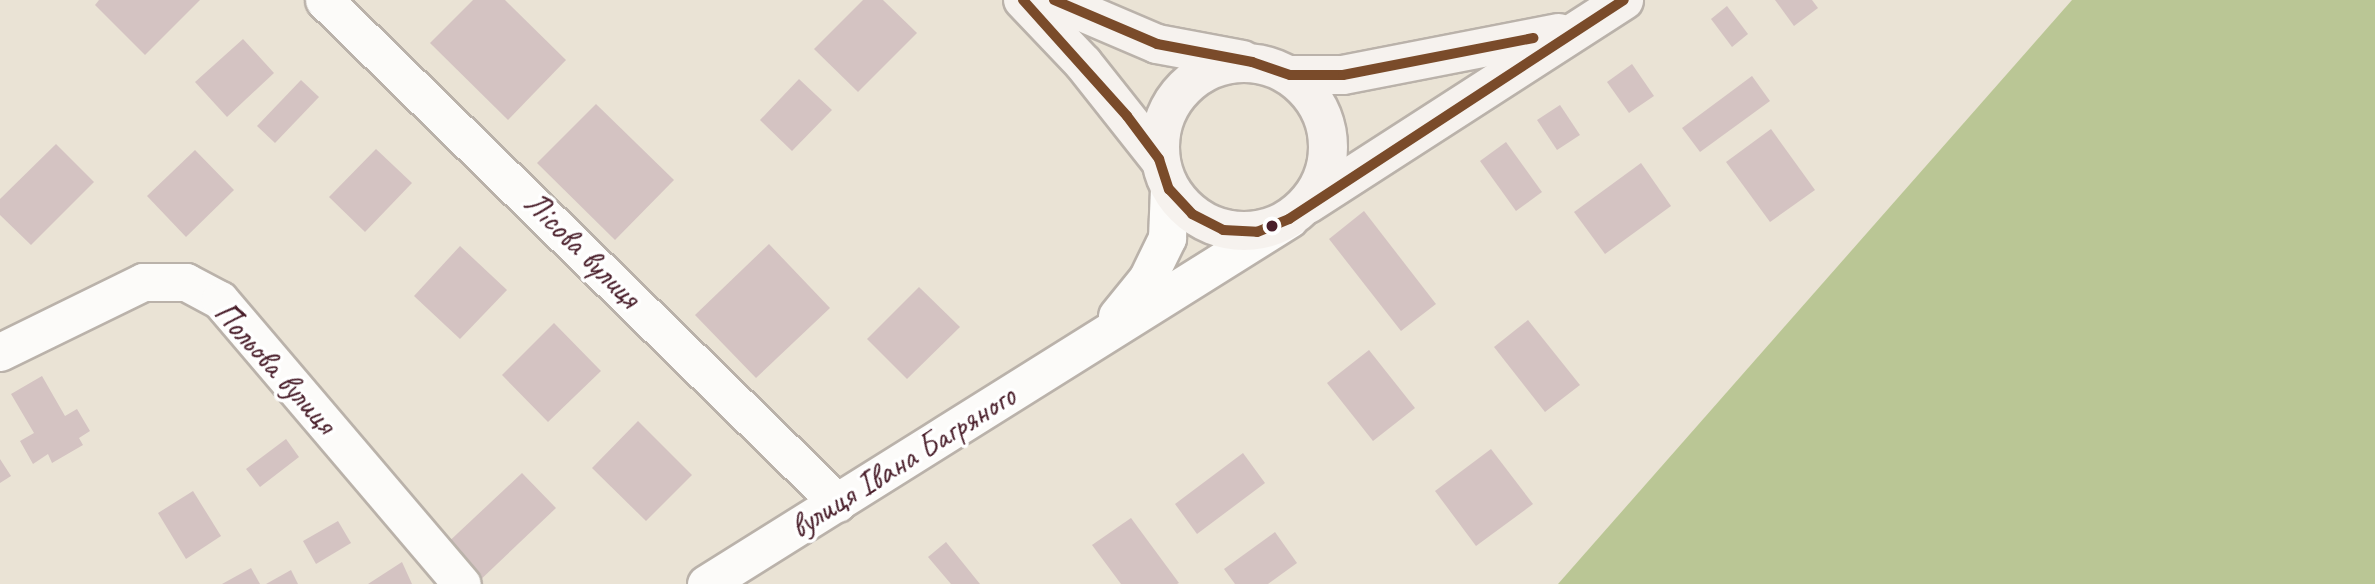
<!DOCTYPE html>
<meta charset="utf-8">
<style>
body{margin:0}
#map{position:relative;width:2375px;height:584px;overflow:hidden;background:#eae3d5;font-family:Caveat,sans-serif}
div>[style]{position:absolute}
.forest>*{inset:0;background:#bac695}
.building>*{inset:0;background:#d4c3c2}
.roads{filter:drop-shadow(2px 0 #bab2aa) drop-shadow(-2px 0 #bab2aa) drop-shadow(0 2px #bab2aa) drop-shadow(0 -2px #bab2aa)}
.street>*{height:37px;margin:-18.5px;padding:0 18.5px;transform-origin:18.5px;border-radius:18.5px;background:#fcfbf9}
.secondary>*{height:38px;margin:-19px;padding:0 19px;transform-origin:19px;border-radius:19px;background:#f6f2ee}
.secondary>.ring{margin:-19px;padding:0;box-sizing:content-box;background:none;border:38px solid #f6f2ee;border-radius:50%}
.bus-1>*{height:10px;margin:-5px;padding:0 5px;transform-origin:5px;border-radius:5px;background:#7a4b2a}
.dots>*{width:19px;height:19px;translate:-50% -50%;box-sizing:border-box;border:4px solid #fff;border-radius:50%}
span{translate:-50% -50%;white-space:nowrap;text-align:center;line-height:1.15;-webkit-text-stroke:7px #fff;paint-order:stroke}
.street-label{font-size:33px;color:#4a1f2b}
</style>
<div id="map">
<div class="forest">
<div style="clip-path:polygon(2072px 0,2375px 0,2375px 584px,1558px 584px)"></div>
</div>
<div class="building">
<div style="clip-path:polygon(99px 0,200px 0,145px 55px,95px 5px)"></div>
<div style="clip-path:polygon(473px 0,505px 0,566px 60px,508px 120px,430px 43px)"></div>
<div style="clip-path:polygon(863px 0,883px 0,917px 33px,858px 92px,814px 49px)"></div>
<div style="clip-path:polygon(1775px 0,1812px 0,1818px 8px,1794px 26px)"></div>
<div style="clip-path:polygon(1727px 6px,1748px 34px,1732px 47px,1711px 19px)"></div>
<div style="clip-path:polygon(243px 39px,274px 73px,227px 117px,195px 82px)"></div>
<div style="clip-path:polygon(1632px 64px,1654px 96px,1629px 113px,1607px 82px)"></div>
<div style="clip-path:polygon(1752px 76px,1770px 101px,1700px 152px,1682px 128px)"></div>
<div style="clip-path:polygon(799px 79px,832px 110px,792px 151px,760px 120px)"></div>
<div style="clip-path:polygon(301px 80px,319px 97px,275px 143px,257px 126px)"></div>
<div style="clip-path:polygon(596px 104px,674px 180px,615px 240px,537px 163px)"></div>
<div style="clip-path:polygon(1560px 105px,1580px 135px,1557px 150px,1537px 120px)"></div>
<div style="clip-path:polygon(1771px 129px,1815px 190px,1770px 222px,1726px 162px)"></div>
<div style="clip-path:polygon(1506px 142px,1542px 192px,1516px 211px,1480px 161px)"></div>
<div style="clip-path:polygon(56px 144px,94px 182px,31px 245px,0 215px,0 199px)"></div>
<div style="clip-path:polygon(376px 149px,412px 183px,365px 232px,329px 197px)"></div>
<div style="clip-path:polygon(195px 150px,234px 190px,186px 237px,147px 196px)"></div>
<div style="clip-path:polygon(1641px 163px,1671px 206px,1605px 254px,1574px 212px)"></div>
<div style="clip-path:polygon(1364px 211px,1436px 304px,1401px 331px,1329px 239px)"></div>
<div style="clip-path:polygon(769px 244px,830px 308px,756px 378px,695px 315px)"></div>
<div style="clip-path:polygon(460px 246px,507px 290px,460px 339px,414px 296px)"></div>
<div style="clip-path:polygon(919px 287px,960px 327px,907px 379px,867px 339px)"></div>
<div style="clip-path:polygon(1528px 320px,1580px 385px,1545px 412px,1494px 347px)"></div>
<div style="clip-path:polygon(554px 323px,601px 371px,548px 422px,502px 375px)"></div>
<div style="clip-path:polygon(1369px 350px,1415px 408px,1373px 441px,1327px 383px)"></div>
<div style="clip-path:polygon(42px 376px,65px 416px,77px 409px,90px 431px,79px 438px,83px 445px,52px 463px,48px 454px,33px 464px,20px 441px,34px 433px,11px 394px)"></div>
<div style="clip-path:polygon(638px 421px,692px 475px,646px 521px,592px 468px)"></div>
<div style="clip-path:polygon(286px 439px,299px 457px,260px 487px,246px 469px)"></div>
<div style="clip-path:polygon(1491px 449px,1533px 504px,1476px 546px,1435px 491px)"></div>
<div style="clip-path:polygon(1243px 453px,1265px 483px,1197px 534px,1175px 504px)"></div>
<div style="clip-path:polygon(0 459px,11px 476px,0 483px)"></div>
<div style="clip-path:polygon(522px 473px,556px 508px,476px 584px,442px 548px)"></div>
<div style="clip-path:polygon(193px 491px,221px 536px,186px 559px,158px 513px)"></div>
<div style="clip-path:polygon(1131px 518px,1179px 583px,1177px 584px,1121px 584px,1092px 545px)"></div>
<div style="clip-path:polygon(338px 521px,351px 543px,316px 564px,303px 541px)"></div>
<div style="clip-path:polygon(1275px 532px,1297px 563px,1268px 584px,1235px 584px,1224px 569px)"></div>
<div style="clip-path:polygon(946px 542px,980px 584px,951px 584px,928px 557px)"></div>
<div style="clip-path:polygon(402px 562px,412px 584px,368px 584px)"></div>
<div style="clip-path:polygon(251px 568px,260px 584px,222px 584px)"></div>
<div style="clip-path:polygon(291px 570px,298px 584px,266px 584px)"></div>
</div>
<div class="roads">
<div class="street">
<div style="left:324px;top:0;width:719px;rotate:44.38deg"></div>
<div style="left:1117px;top:316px;width:48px;rotate:-51deg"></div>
<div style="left:1147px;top:279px;width:46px;rotate:-64deg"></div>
<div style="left:1167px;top:238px;width:49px;rotate:-87.7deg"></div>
<div style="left:0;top:352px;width:159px;rotate:-26.1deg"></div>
<div style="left:143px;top:282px;width:43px"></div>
<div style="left:186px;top:282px;width:38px;rotate:28deg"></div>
<div style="left:220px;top:300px;width:373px;rotate:49.6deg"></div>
<div style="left:706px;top:584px;width:688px;rotate:-32.05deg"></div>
</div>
<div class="secondary">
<div style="left:1023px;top:0;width:87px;rotate:46.4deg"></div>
<div style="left:1083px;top:63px;width:122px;rotate:51.6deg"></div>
<div style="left:1054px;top:0;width:112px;rotate:23.1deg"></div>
<div style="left:1157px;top:44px;width:87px;rotate:10.5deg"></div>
<div class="ring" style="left:1160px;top:63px;width:130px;height:130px"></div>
<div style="left:1290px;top:75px;width:53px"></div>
<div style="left:1343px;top:75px;width:220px;rotate:-11deg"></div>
<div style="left:1308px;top:204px;width:376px;rotate:-32.8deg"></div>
</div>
</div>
<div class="bus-1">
<div style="left:1023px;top:0;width:156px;rotate:48.1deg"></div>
<div style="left:1127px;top:116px;width:54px;rotate:53.3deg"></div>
<div style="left:1159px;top:159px;width:32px;rotate:72deg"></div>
<div style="left:1169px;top:189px;width:34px;rotate:47deg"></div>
<div style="left:1192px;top:214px;width:35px;rotate:27deg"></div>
<div style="left:1223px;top:230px;width:34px;rotate:3deg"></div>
<div style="left:1257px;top:232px;width:35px;rotate:-22deg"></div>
<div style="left:1289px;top:219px;width:400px;rotate:-33.2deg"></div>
<div style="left:1054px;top:0;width:112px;rotate:23.1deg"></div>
<div style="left:1157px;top:44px;width:97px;rotate:10.7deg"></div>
<div style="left:1252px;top:62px;width:40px;rotate:18.9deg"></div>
<div style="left:1290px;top:75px;width:53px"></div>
<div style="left:1343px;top:75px;width:194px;rotate:-11deg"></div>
</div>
<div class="dots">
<div style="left:1272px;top:226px;background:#4a1f2b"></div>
</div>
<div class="street-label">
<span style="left:582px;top:250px;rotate:45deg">Лісова вулиця</span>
<span style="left:275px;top:368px;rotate:48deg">Польова вулиця</span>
<span style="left:903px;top:462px;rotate:-32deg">вулиця Івана Багряного</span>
</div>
</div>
